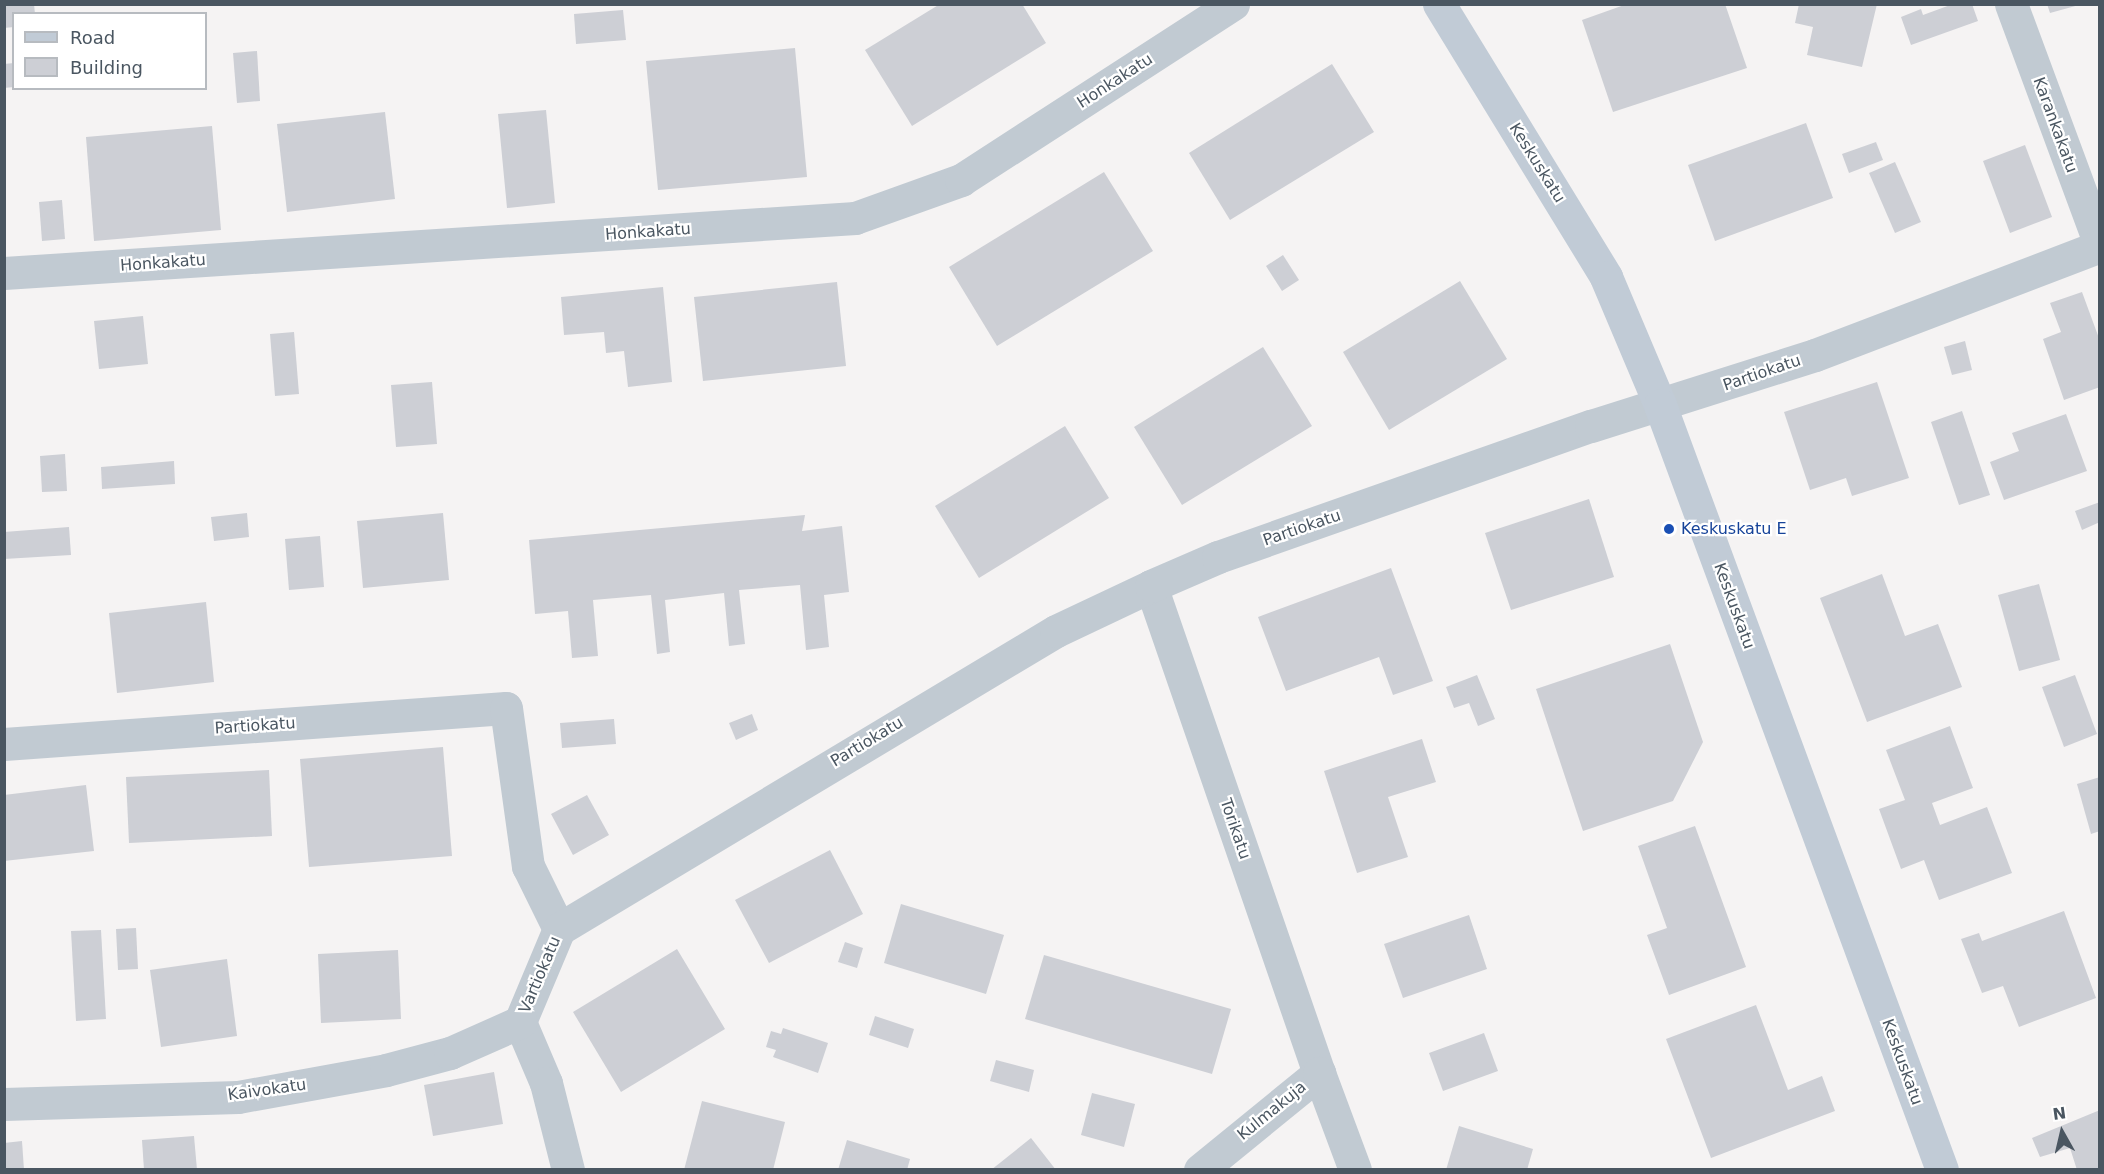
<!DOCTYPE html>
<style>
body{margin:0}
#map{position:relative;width:2104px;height:1174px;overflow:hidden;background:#f5f3f3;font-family:"DejaVu Sans",sans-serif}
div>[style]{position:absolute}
.building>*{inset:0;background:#cdcfd5}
.street>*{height:33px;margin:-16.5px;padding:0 16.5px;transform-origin:16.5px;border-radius:16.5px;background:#c1cad2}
.secondary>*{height:33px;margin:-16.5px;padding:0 16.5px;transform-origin:16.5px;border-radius:16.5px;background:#c1cbd6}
.dots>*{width:16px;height:16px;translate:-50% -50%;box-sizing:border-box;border:3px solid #fff;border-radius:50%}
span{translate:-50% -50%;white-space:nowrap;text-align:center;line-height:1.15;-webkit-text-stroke:4.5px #fff;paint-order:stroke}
.street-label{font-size:16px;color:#4a5661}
.transit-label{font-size:16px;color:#164399}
.left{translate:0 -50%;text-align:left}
.frame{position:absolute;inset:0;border:6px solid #4a5661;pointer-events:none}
.legend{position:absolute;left:12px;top:12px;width:195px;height:78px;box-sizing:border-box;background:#fff;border:2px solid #b7bbc0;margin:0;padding:8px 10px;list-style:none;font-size:18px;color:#4a5661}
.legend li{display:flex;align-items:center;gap:12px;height:30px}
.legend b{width:30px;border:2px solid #b7bbc0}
.north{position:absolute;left:2032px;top:1102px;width:60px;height:60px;-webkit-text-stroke:4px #fff;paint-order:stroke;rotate:352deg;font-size:16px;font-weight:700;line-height:24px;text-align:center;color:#4a5661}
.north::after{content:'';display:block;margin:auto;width:21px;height:27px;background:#4a5661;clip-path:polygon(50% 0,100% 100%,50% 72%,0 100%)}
</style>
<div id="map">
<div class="building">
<div style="clip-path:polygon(4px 4px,34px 4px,35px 14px,14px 14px,14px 27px,4px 28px)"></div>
<div style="clip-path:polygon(940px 4px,1022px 4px,1046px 43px,912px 126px,865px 50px)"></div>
<div style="clip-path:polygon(1627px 4px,1725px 4px,1747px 68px,1613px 112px,1582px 20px)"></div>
<div style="clip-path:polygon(1799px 4px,1877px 4px,1862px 67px,1807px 55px,1813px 27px,1795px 23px)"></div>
<div style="clip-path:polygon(1953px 4px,1972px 4px,1978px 21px,1911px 45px,1901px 17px,1921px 9px,1923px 15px)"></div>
<div style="clip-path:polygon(2047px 4px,2079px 4px,2079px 5px,2050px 13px)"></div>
<div style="clip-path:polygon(623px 10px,626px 40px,576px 44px,574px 14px)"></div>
<div style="clip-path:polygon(795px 48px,807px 177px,658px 190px,646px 61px)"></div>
<div style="clip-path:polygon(257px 51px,260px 101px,237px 103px,233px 53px)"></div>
<div style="clip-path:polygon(14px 63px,14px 87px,4px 88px,4px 64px)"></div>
<div style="clip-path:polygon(1332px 64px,1374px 132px,1230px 220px,1189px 153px)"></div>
<div style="clip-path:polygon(546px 110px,555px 203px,507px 208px,498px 114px)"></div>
<div style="clip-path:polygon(385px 112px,395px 199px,287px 212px,277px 124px)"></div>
<div style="clip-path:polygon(1806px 123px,1833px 198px,1715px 241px,1688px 165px)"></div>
<div style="clip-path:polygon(212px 126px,221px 230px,94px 241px,86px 137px)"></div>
<div style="clip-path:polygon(1876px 142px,1883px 160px,1849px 173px,1842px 154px)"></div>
<div style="clip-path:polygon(2025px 145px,2052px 217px,2010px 233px,1983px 161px)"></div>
<div style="clip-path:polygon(1895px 162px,1921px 222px,1895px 233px,1869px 173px)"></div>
<div style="clip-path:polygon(1104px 172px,1153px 251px,997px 346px,949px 267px)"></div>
<div style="clip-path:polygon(62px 200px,65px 239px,42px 241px,39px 202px)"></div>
<div style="clip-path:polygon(1283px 255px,1299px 280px,1282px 291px,1266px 266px)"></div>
<div style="clip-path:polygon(1460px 281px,1507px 359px,1389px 430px,1343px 352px)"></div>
<div style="clip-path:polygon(837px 282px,846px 366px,703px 381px,694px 297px)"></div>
<div style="clip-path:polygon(663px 287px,672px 382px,628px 387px,624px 351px,606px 353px,604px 332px,564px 335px,561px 297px)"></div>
<div style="clip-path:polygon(2082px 292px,2100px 341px,2100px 387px,2064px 400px,2043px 339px,2061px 332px,2050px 303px)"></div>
<div style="clip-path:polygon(143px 316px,148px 364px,99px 369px,94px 321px)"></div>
<div style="clip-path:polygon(294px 332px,299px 394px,275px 396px,270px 334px)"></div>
<div style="clip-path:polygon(1965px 341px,1972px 370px,1952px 375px,1944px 347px)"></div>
<div style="clip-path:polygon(1263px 347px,1312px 426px,1182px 505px,1134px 427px)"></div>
<div style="clip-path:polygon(432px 382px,437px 444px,396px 447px,391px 385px)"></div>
<div style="clip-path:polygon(1877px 382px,1909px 478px,1852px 496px,1846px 478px,1810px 490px,1784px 412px)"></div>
<div style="clip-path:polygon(1962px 411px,1990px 495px,1959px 505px,1931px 422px)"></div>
<div style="clip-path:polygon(2066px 414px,2087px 471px,2004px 500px,1990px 462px,2019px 451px,2012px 433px)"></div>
<div style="clip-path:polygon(1065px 426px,1109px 498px,979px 578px,935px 506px)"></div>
<div style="clip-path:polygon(65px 454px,67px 491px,42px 492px,40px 456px)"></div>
<div style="clip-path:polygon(174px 461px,175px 484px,102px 489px,101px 467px)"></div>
<div style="clip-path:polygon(1589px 499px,1614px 577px,1511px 610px,1485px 533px)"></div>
<div style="clip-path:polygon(2100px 502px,2100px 522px,2082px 530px,2075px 511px)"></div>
<div style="clip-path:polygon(247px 513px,249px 537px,214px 541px,211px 517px)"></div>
<div style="clip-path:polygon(443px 513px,449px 580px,363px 588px,357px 521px)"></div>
<div style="clip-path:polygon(805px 515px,802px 531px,842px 526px,849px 592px,824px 595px,829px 647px,806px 650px,800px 585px,739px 590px,745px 644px,729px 646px,724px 593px,665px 600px,670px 652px,657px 654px,651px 595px,593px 600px,598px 656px,572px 658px,568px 611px,535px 614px,529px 540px)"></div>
<div style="clip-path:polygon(69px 527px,71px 555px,4px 559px,4px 532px)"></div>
<div style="clip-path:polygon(320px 536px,324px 587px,289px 590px,285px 539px)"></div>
<div style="clip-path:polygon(1391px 568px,1433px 681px,1393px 695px,1379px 657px,1286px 691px,1258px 617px)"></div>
<div style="clip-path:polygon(1882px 574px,1905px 636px,1938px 624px,1962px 687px,1867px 722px,1820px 598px)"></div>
<div style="clip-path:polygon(2039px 584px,2060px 660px,2019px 671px,1998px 595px)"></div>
<div style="clip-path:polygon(206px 602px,214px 682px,117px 693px,109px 613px)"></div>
<div style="clip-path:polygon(1670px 644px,1703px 742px,1673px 801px,1583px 831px,1536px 689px)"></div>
<div style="clip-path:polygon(1477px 675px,1495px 719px,1478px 726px,1469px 703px,1454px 708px,1446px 687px)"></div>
<div style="clip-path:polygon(2075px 675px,2097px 734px,2064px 747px,2042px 687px)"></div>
<div style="clip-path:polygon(752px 714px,758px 730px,736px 740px,729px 723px)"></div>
<div style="clip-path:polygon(614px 719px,616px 744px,562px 748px,560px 723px)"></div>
<div style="clip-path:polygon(1950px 726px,1973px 788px,1932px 803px,1940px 825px,1987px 807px,2012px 873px,1939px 900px,1924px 860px,1901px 869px,1879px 809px,1905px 800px,1886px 750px)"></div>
<div style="clip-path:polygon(1422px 739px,1436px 782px,1388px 797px,1408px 857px,1357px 873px,1324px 771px)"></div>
<div style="clip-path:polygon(443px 747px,452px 856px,309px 867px,300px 759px)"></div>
<div style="clip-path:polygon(269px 770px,272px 836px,129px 843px,126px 777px)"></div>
<div style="clip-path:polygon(2100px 777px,2100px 831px,2091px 834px,2077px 784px)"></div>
<div style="clip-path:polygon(86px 785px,94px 851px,4px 861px,4px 795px)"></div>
<div style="clip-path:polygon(587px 795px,609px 835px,573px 855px,551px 814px)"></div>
<div style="clip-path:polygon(1695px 826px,1746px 967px,1669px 995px,1647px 935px,1667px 928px,1638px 846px)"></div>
<div style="clip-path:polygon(830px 850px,863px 914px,769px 963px,735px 900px)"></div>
<div style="clip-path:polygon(901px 904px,1004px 935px,986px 994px,884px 963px)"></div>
<div style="clip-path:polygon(2064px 911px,2096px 998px,2019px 1027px,2003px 986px,1982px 993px,1961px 939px,1979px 933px,1982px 941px)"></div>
<div style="clip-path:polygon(1469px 915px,1487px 969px,1403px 998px,1384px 944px)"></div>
<div style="clip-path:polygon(136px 928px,138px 969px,118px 970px,116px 929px)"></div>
<div style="clip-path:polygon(101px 930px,106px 1019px,76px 1021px,71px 931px)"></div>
<div style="clip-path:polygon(845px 942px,863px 948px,857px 968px,838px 962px)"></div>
<div style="clip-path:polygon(677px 949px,725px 1029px,621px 1092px,573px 1012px)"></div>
<div style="clip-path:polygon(398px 950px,401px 1019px,321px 1023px,318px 954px)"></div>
<div style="clip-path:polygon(1044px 955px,1231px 1009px,1212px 1074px,1025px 1019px)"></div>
<div style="clip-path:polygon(227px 959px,237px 1036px,161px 1047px,150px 970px)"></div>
<div style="clip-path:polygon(1756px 1005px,1788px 1090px,1822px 1076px,1835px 1111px,1711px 1158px,1666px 1039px)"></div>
<div style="clip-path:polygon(875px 1016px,914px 1029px,908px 1048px,869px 1035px)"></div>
<div style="clip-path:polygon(783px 1028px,828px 1043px,818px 1073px,773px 1057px,776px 1050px,766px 1047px,771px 1031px,781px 1034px)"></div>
<div style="clip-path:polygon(1484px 1033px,1498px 1071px,1443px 1091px,1429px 1053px)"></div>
<div style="clip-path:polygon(996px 1060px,1034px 1070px,1029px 1092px,990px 1081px)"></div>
<div style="clip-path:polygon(494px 1072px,503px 1124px,433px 1136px,424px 1085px)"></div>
<div style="clip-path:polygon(1092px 1093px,1135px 1104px,1124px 1147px,1081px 1135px)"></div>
<div style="clip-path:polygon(702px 1101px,785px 1122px,773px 1170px,684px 1170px)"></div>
<div style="clip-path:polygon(2100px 1110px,2100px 1170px,2077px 1170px,2070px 1148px,2040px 1157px,2032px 1138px)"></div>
<div style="clip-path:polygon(1459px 1126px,1533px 1149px,1527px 1170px,1446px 1170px)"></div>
<div style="clip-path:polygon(194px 1136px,197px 1170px,144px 1170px,142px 1140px)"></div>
<div style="clip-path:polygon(1031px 1138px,1056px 1170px,991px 1170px)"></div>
<div style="clip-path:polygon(847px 1140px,910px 1159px,907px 1170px,838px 1170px)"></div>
<div style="clip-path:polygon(22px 1141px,24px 1170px,4px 1170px,4px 1143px)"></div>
</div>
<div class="street">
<div style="left:2011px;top:4px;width:257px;rotate:69.7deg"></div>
<div style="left:4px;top:273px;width:853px;rotate:-3.7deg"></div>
<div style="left:855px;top:218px;width:113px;rotate:-19.7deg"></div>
<div style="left:961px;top:180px;width:324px;rotate:-32.9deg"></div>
<div style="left:1151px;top:586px;width:515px;rotate:70.97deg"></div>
<div style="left:4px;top:744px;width:503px;rotate:-4.1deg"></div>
<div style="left:506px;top:708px;width:160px;rotate:82.1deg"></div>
<div style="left:528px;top:866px;width:70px;rotate:63.8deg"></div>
<div style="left:559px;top:929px;width:101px;rotate:112.8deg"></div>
<div style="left:520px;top:1022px;width:66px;rotate:66.9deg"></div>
<div style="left:546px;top:1083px;width:90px;rotate:75.8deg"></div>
<div style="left:559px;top:929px;width:579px;rotate:-30.95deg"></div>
<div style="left:1056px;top:631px;width:105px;rotate:-25.3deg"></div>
<div style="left:1151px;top:586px;width:73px;rotate:-23.4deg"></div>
<div style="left:1218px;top:557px;width:395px;rotate:-19.4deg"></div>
<div style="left:1591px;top:426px;width:235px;rotate:-17.6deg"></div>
<div style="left:1815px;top:355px;width:305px;rotate:-20.9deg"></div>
<div style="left:4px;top:1104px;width:234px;rotate:-1.7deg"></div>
<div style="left:238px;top:1097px;width:150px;rotate:-10.3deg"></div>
<div style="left:386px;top:1070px;width:66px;rotate:-14.9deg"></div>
<div style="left:450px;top:1053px;width:77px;rotate:-23.9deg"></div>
<div style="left:1200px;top:1170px;width:154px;rotate:-39.2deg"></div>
<div style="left:1319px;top:1073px;width:103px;rotate:69.6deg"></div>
</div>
<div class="secondary">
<div style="left:1439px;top:4px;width:320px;rotate:58.5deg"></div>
<div style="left:1606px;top:277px;width:139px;rotate:67.1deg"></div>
<div style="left:1660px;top:405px;width:815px;rotate:69.76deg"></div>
</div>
<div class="dots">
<div style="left:1669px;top:529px;background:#1a4fb4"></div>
</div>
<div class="street-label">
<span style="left:1115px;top:81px;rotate:-33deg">Honkakatu</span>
<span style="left:2055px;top:125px;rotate:70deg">Karankakatu</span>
<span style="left:1537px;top:163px;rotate:58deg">Keskuskatu</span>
<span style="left:648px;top:232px;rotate:-4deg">Honkakatu</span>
<span style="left:163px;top:263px;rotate:-4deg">Honkakatu</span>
<span style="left:1762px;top:373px;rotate:-19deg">Partiokatu</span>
<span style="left:1302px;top:528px;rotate:-19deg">Partiokatu</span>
<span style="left:1734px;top:606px;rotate:70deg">Keskuskatu</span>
<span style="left:255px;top:726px;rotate:-4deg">Partiokatu</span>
<span style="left:867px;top:742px;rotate:-31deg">Partiokatu</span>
<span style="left:1235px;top:829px;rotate:71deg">Torikatu</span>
<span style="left:540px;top:975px;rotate:-67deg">Vartiokatu</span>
<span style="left:1902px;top:1062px;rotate:70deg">Keskuskatu</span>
<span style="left:267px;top:1090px;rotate:-8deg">Kaivokatu</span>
<span style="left:1272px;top:1111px;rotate:-39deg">Kulmakuja</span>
</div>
<div class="transit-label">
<span class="left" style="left:1681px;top:529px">Keskuskatu E</span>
</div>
<div class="frame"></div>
<ul class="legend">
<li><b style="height:8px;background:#c1cbd6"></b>Road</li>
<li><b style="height:16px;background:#cdcfd5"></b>Building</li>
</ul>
<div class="north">N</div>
</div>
